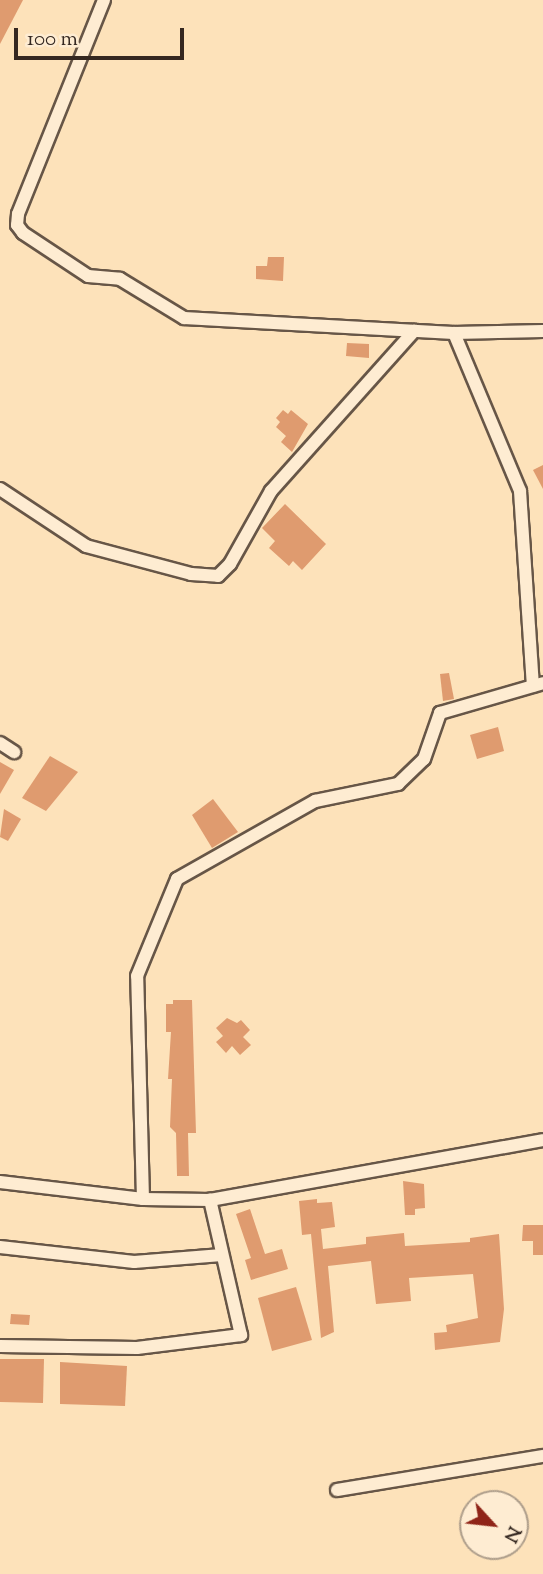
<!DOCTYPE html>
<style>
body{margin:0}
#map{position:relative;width:543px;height:1574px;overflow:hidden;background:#fde2ba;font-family:"Sorts Mill Goudy",serif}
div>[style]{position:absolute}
.building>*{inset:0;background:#df9b6f}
.roads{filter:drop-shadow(2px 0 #675647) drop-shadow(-2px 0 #675647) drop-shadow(0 2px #675647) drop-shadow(0 -2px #675647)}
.minor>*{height:12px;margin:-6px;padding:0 6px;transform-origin:6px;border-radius:6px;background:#feecd2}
span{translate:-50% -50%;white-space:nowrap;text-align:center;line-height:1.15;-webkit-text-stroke:5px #feecd2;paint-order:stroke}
.north{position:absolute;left:459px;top:1490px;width:70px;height:70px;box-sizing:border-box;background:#feecd2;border:2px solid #ae9e8b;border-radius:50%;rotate:117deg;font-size:19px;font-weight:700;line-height:28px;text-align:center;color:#352821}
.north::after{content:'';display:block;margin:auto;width:24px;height:32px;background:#8f2418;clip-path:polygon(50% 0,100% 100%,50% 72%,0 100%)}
.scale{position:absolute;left:14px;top:28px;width:170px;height:32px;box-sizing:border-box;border:4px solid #352821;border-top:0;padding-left:9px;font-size:21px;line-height:24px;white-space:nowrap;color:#352821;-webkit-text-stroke:5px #feecd2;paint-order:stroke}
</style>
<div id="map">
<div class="building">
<div style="clip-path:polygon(0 0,23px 0,0 44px)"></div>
<div style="clip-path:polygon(268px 257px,284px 257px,283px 281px,256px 279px,256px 266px,267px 266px)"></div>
<div style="clip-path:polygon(347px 343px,369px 344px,369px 358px,346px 356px)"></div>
<div style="clip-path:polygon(283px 410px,288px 414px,291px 410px,308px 424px,292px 452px,281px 442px,286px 436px,276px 427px,280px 422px,276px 418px)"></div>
<div style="clip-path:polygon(543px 465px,543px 489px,533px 470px)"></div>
<div style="clip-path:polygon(285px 504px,326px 544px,302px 570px,293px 561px,289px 566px,269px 548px,275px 541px,262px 528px)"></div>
<div style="clip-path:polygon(449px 673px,454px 699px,443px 701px,440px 674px)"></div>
<div style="clip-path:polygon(498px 727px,504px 751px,477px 759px,470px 735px)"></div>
<div style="clip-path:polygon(50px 756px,78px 772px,46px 811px,22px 798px)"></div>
<div style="clip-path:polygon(0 762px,14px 770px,0 794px)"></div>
<div style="clip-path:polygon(213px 799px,238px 832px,212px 848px,192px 815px)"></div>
<div style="clip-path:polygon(4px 809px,21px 819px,8px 841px,0 837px)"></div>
<div style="clip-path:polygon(173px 1000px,192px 1000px,196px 1133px,188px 1133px,189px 1176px,177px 1176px,176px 1133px,170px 1127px,172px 1079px,168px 1079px,171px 1032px,166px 1032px,166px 1004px,173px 1004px)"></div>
<div style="clip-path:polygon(227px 1018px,237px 1023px,241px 1020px,250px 1030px,243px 1037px,251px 1045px,240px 1055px,232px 1046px,226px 1053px,216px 1042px,223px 1036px,216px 1028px)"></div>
<div style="clip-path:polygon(403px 1181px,424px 1184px,425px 1208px,415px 1209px,415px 1215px,405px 1215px)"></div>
<div style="clip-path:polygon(317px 1199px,317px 1203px,332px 1202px,335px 1227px,321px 1229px,323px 1249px,366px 1244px,366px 1237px,404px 1233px,405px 1246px,470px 1242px,470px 1238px,499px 1234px,504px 1309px,500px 1342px,435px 1350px,434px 1333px,447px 1332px,446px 1325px,478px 1318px,473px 1274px,409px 1278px,411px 1301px,376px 1304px,371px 1261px,328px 1266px,334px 1332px,321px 1338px,311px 1234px,302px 1235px,299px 1201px)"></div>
<div style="clip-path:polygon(250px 1209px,265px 1254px,282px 1249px,288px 1269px,251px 1280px,245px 1260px,251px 1258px,236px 1214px)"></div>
<div style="clip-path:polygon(523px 1225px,543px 1225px,543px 1255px,533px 1255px,533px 1241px,522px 1241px)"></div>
<div style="clip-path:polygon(296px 1287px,312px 1340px,272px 1351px,258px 1298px)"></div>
<div style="clip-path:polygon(11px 1314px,30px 1315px,29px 1325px,10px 1324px)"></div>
<div style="clip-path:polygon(0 1359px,44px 1359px,43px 1403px,0 1402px)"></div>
<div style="clip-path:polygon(60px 1362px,127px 1366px,125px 1406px,60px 1404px)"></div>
</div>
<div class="roads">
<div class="minor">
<div style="left:104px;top:0;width:231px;rotate:111.9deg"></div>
<div style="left:18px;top:214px;width:11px;rotate:95deg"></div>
<div style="left:17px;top:225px;width:10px;rotate:53deg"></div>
<div style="left:23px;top:233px;width:78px;rotate:33.5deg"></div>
<div style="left:88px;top:276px;width:32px;rotate:5deg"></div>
<div style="left:120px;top:279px;width:75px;rotate:31.4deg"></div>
<div style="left:184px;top:318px;width:270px;rotate:3.2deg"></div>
<div style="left:454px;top:333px;width:89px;rotate:-1.3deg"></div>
<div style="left:454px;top:333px;width:171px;rotate:67.3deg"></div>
<div style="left:520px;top:491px;width:195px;rotate:86.2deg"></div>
<div style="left:0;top:489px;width:103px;rotate:33.5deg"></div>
<div style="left:86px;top:546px;width:109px;rotate:14.9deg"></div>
<div style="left:191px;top:574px;width:27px;rotate:4deg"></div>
<div style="left:218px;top:576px;width:17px;rotate:-45deg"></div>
<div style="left:230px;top:564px;width:84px;rotate:-60.7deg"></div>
<div style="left:271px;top:491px;width:215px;rotate:-48.2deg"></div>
<div style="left:0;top:743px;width:17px;rotate:33deg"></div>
<div style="left:0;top:1182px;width:144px;rotate:6.8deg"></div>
<div style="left:143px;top:1199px;width:67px;rotate:0.9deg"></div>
<div style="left:210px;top:1200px;width:338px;rotate:-10.2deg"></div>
<div style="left:143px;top:1199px;width:223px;rotate:-91.5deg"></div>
<div style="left:137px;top:976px;width:105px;rotate:-67.6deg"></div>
<div style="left:177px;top:879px;width:159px;rotate:-29.5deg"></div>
<div style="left:315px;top:801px;width:85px;rotate:-11.6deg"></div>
<div style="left:398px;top:784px;width:36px;rotate:-44deg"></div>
<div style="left:424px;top:759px;width:49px;rotate:-70.8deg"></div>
<div style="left:440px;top:713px;width:107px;rotate:-16.2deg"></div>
<div style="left:0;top:1247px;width:135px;rotate:6.4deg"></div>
<div style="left:134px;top:1262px;width:88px;rotate:-4.5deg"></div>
<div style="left:0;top:1346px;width:137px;rotate:0.8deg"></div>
<div style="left:137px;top:1348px;width:105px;rotate:-7.1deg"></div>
<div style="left:241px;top:1335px;width:139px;rotate:-102.9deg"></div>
<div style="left:337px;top:1490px;width:209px;rotate:-9.4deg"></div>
</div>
</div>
<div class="north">N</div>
<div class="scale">100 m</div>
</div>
